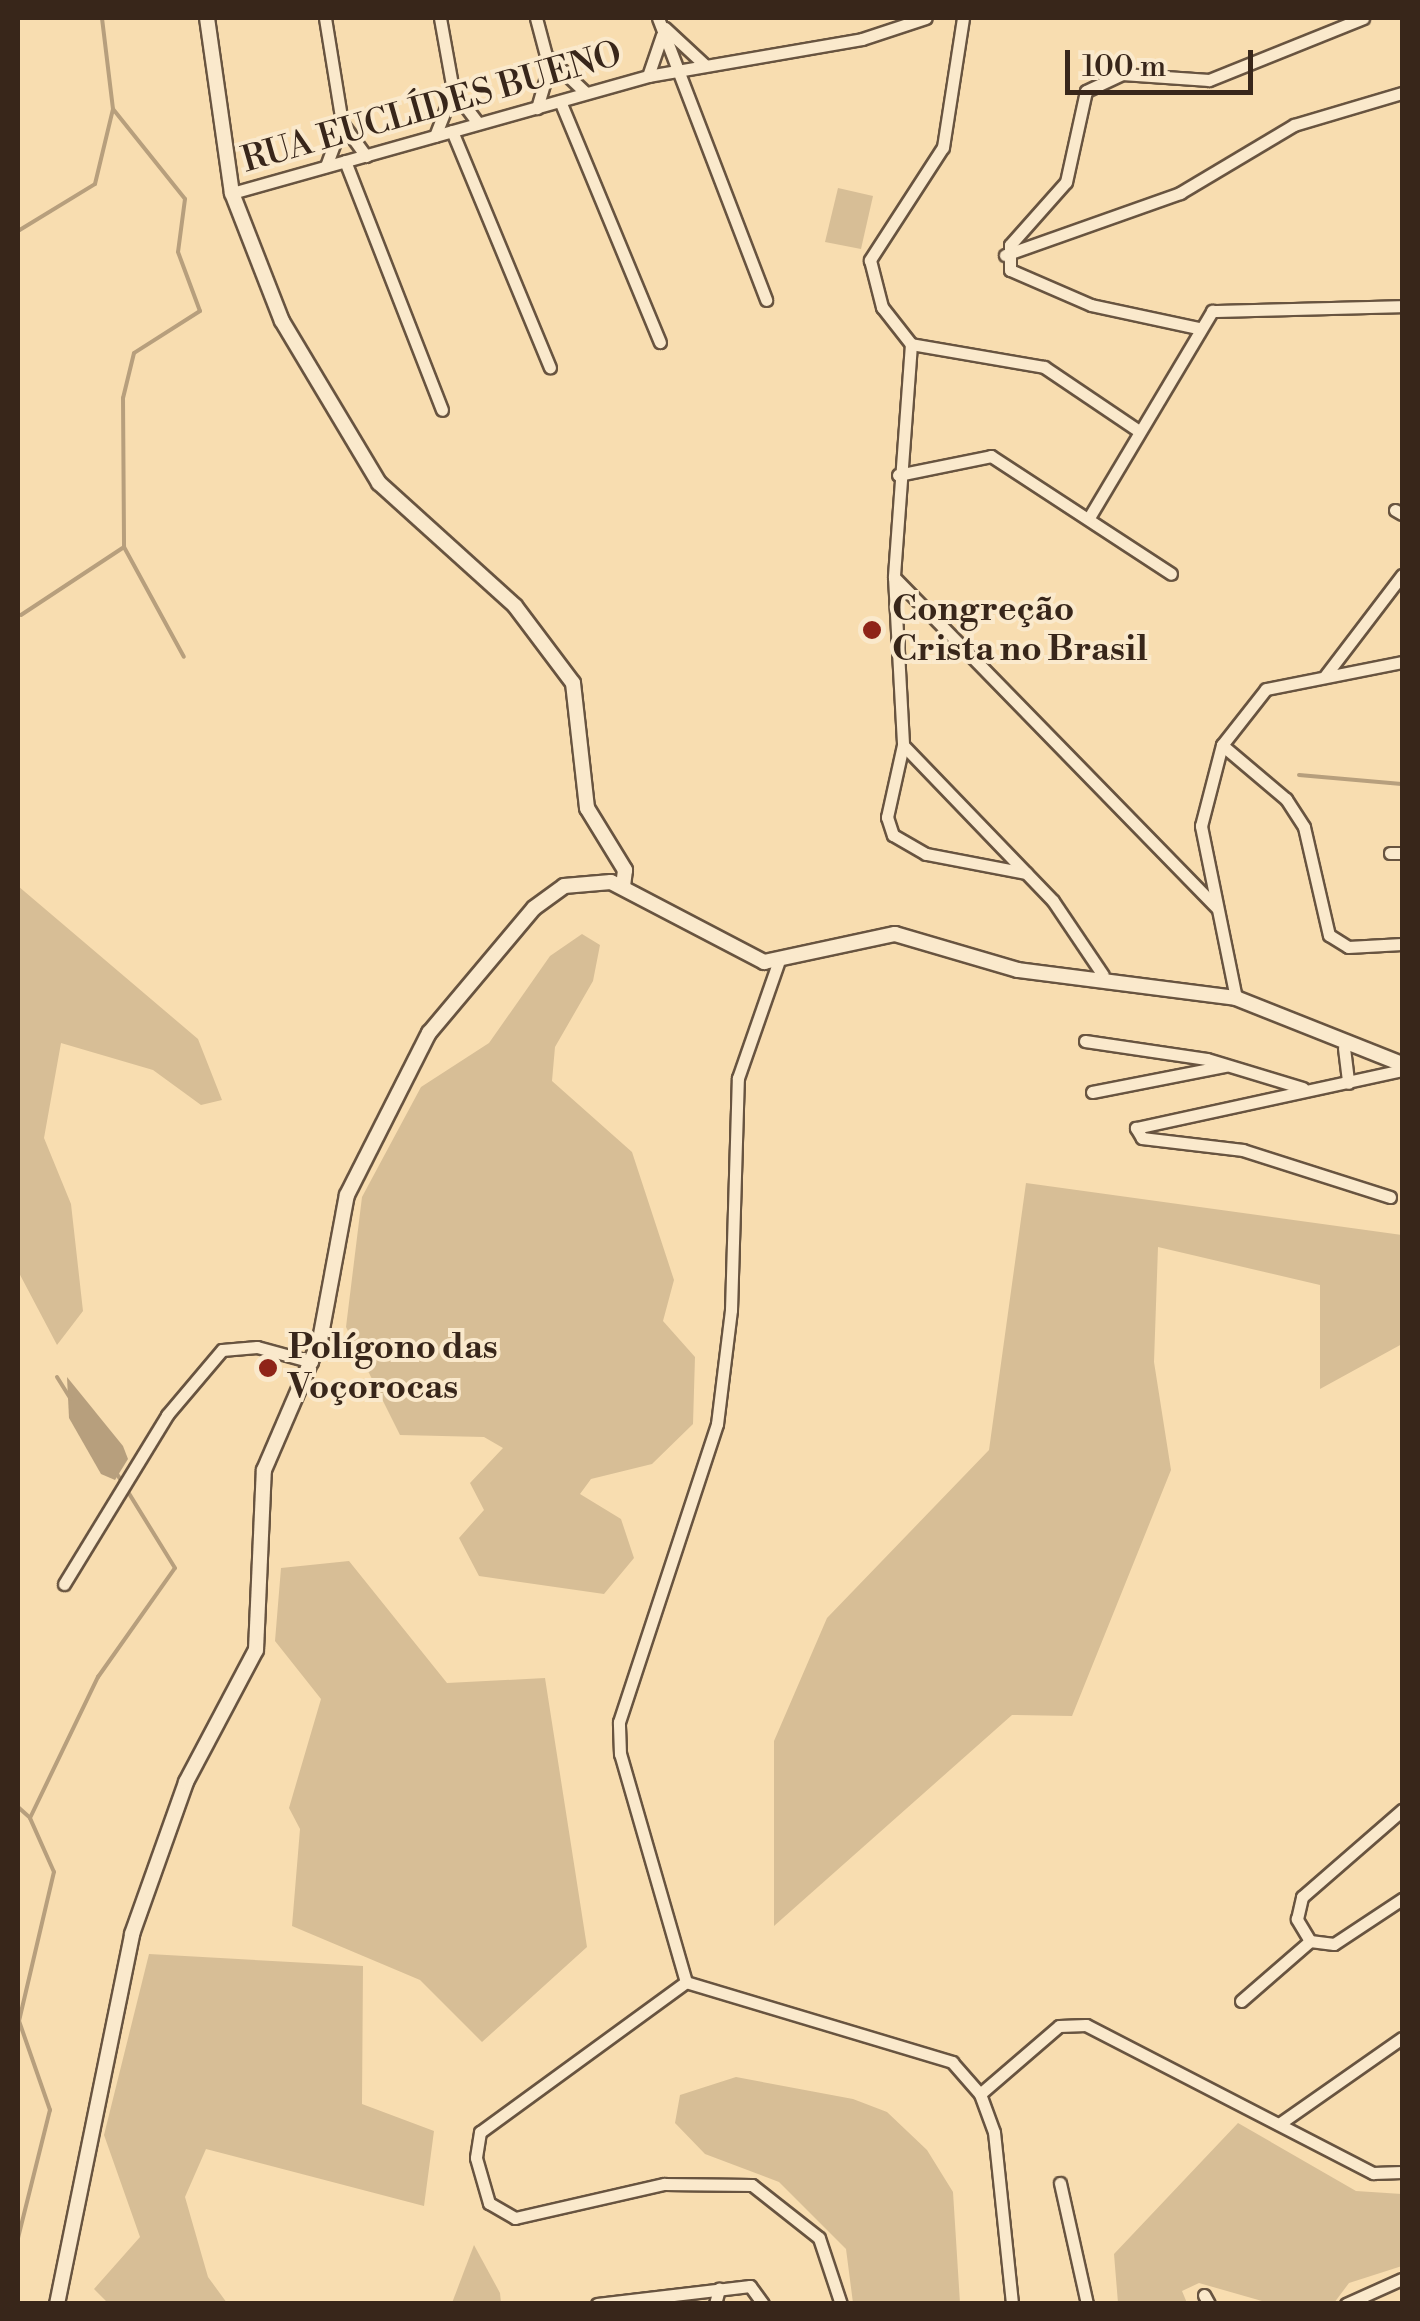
<!DOCTYPE html>
<meta charset="utf-8">
<style>
body{margin:0}
#map{position:relative;width:1420px;height:2321px;overflow:hidden;background:#f8ddb0;font-family:"Libre Bodoni",serif}
div>[style]{position:absolute}
.green>*{inset:0;background:#d7be96}
.water>*{inset:0;background:#b79f7d}
.stream>*{height:4px;margin:-2px;padding:0 2px;transform-origin:2px;border-radius:2px;background:#b79f7d}
.roads{filter:drop-shadow(2px 0 #685440) drop-shadow(-2px 0 #685440) drop-shadow(0 2px #685440) drop-shadow(0 -2px #685440)}
.minor>*{height:11px;margin:-5.5px;padding:0 5.5px;transform-origin:5.5px;border-radius:5.5px;background:#fae9cc}
.tertiary>*{height:14px;margin:-7px;padding:0 7px;transform-origin:7px;border-radius:7px;background:#fae9cc}
.dots>*{width:28px;height:28px;translate:-50% -50%;box-sizing:border-box;border:5px solid #fae9cc;border-radius:50%}
span{translate:-50% -50%;white-space:nowrap;text-align:center;line-height:1.15;-webkit-text-stroke:8px #fae9cc;paint-order:stroke}
.street-label{font-size:35px;color:#38261a}
.poi-label{font-size:35px;color:#38261a;font-weight:700}
.left{translate:0 -50%;text-align:left}
.frame{position:absolute;inset:0;border:20px solid #38261a;pointer-events:none}
.scale{position:absolute;left:1065px;top:50px;width:188px;height:45px;box-sizing:border-box;border:5px solid #38261a;border-top:0;padding-left:12px;font-size:30px;line-height:35px;white-space:nowrap;color:#38261a;-webkit-text-stroke:8px #fae9cc;paint-order:stroke}
</style>
<div id="map">
<div class="green">
<div style="clip-path:polygon(838px 188px,873px 196px,861px 249px,825px 242px)"></div>
<div style="clip-path:polygon(18px 886px,198px 1039px,222px 1100px,201px 1105px,153px 1070px,61px 1043px,44px 1138px,71px 1204px,83px 1311px,57px 1345px,18px 1271px)"></div>
<div style="clip-path:polygon(582px 934px,600px 945px,593px 981px,555px 1047px,552px 1081px,632px 1152px,674px 1280px,663px 1321px,695px 1357px,693px 1424px,652px 1464px,591px 1479px,580px 1494px,621px 1519px,634px 1558px,604px 1594px,479px 1576px,459px 1538px,484px 1510px,470px 1483px,503px 1448px,484px 1437px,400px 1435px,346px 1327px,362px 1197px,421px 1087px,489px 1043px,550px 956px)"></div>
<div style="clip-path:polygon(1026px 1183px,1402px 1235px,1402px 1344px,1320px 1389px,1320px 1285px,1158px 1247px,1154px 1362px,1171px 1470px,1072px 1716px,1012px 1715px,774px 1926px,774px 1741px,827px 1618px,989px 1450px)"></div>
<div style="clip-path:polygon(349px 1561px,447px 1683px,545px 1678px,587px 1947px,482px 2042px,420px 1980px,292px 1926px,300px 1829px,289px 1808px,321px 1699px,275px 1641px,281px 1568px)"></div>
<div style="clip-path:polygon(149px 1954px,363px 1966px,362px 2104px,434px 2131px,424px 2206px,206px 2149px,185px 2197px,208px 2277px,227px 2303px,108px 2303px,94px 2289px,140px 2237px,104px 2135px)"></div>
<div style="clip-path:polygon(736px 2077px,853px 2099px,887px 2112px,927px 2150px,953px 2192px,960px 2303px,853px 2303px,846px 2249px,779px 2182px,705px 2154px,675px 2123px,680px 2095px)"></div>
<div style="clip-path:polygon(1238px 2123px,1356px 2191px,1402px 2194px,1402px 2266px,1349px 2283px,1334px 2303px,1269px 2303px,1199px 2283px,1182px 2291px,1187px 2303px,1118px 2303px,1114px 2254px)"></div>
<div style="clip-path:polygon(474px 2245px,500px 2293px,501px 2303px,452px 2303px)"></div>
</div>
<div class="water">
<div style="clip-path:polygon(67px 1377px,123px 1446px,128px 1459px,115px 1480px,101px 1474px,69px 1418px)"></div>
</div>
<div class="stream">
<div style="left:113px;top:109px;width:115px;rotate:51.3deg"></div>
<div style="left:185px;top:199px;width:53px;rotate:97.5deg"></div>
<div style="left:178px;top:252px;width:63px;rotate:69.6deg"></div>
<div style="left:200px;top:311px;width:78px;rotate:147.5deg"></div>
<div style="left:134px;top:353px;width:46px;rotate:103.7deg"></div>
<div style="left:123px;top:398px;width:149px;rotate:89.6deg"></div>
<div style="left:124px;top:547px;width:125px;rotate:61.4deg"></div>
<div style="left:18px;top:231px;width:90px;rotate:-31.4deg"></div>
<div style="left:95px;top:184px;width:77px;rotate:-76.5deg"></div>
<div style="left:113px;top:109px;width:92px;rotate:-96.9deg"></div>
<div style="left:21px;top:615px;width:123px;rotate:-33.4deg"></div>
<div style="left:1299px;top:775px;width:103px;rotate:5deg"></div>
<div style="left:57px;top:1377px;width:25px;rotate:58deg"></div>
<div style="left:18px;top:1807px;width:15px;rotate:42deg"></div>
<div style="left:18px;top:2238px;width:132px;rotate:-76deg"></div>
<div style="left:50px;top:2110px;width:94px;rotate:-109.2deg"></div>
<div style="left:19px;top:2021px;width:153px;rotate:-76.8deg"></div>
<div style="left:54px;top:1872px;width:59px;rotate:-114deg"></div>
<div style="left:30px;top:1818px;width:157px;rotate:-64.3deg"></div>
<div style="left:98px;top:1677px;width:133px;rotate:-54.8deg"></div>
<div style="left:175px;top:1568px;width:110px;rotate:-121.7deg"></div>
<div style="left:18px;top:2301px;width:3px;rotate:90deg"></div>
</div>
<div class="roads">
<div class="minor">
<div style="left:325px;top:18px;width:106px;rotate:80.8deg"></div>
<div style="left:342px;top:123px;width:46px;rotate:110.4deg"></div>
<div style="left:440px;top:18px;width:73px;rotate:79.8deg"></div>
<div style="left:453px;top:90px;width:41px;rotate:52.9deg"></div>
<div style="left:536px;top:18px;width:51px;rotate:75.1deg"></div>
<div style="left:549px;top:67px;width:43px;rotate:106.3deg"></div>
<div style="left:658px;top:18px;width:302px;rotate:69deg"></div>
<div style="left:963px;top:18px;width:131px;rotate:98.8deg"></div>
<div style="left:943px;top:147px;width:135px;rotate:122.9deg"></div>
<div style="left:870px;top:260px;width:49px;rotate:75.7deg"></div>
<div style="left:882px;top:307px;width:47px;rotate:51.9deg"></div>
<div style="left:911px;top:344px;width:234px;rotate:94.2deg"></div>
<div style="left:894px;top:577px;width:168px;rotate:86.9deg"></div>
<div style="left:903px;top:745px;width:74px;rotate:102.5deg"></div>
<div style="left:887px;top:817px;width:19px;rotate:72deg"></div>
<div style="left:893px;top:835px;width:38px;rotate:30deg"></div>
<div style="left:926px;top:854px;width:102px;rotate:10.8deg"></div>
<div style="left:665px;top:28px;width:54px;rotate:42.8deg"></div>
<div style="left:548px;top:57px;width:52px;rotate:43.5deg"></div>
<div style="left:648px;top:76px;width:43px;rotate:-71.1deg"></div>
<div style="left:560px;top:101px;width:261px;rotate:67.5deg"></div>
<div style="left:342px;top:123px;width:41px;rotate:54deg"></div>
<div style="left:452px;top:131px;width:256px;rotate:67.5deg"></div>
<div style="left:435px;top:136px;width:49px;rotate:-68.6deg"></div>
<div style="left:345px;top:161px;width:267px;rotate:68.7deg"></div>
<div style="left:232px;top:193px;width:432px;rotate:-15.7deg"></div>
<div style="left:648px;top:76px;width:217px;rotate:-9.8deg"></div>
<div style="left:862px;top:39px;width:67px;rotate:-18.2deg"></div>
<div style="left:1005px;top:255px;width:186px;rotate:-19.5deg"></div>
<div style="left:1180px;top:193px;width:133px;rotate:-30.8deg"></div>
<div style="left:1294px;top:125px;width:113px;rotate:-16.5deg"></div>
<div style="left:1198px;top:328px;width:109px;rotate:-167.9deg"></div>
<div style="left:1091px;top:305px;width:88px;rotate:-156.6deg"></div>
<div style="left:1010px;top:270px;width:25px;rotate:-90deg"></div>
<div style="left:1010px;top:245px;width:84px;rotate:-48.4deg"></div>
<div style="left:1066px;top:182px;width:93px;rotate:-77.6deg"></div>
<div style="left:1086px;top:91px;width:40px;rotate:-25deg"></div>
<div style="left:1122px;top:74px;width:87px;rotate:3.9deg"></div>
<div style="left:1209px;top:80px;width:166px;rotate:-21.9deg"></div>
<div style="left:911px;top:344px;width:135px;rotate:9.8deg"></div>
<div style="left:1044px;top:367px;width:115px;rotate:34deg"></div>
<div style="left:898px;top:475px;width:95px;rotate:-11.5deg"></div>
<div style="left:991px;top:456px;width:215px;rotate:33.2deg"></div>
<div style="left:1395px;top:510px;width:8px;rotate:30deg"></div>
<div style="left:1090px;top:516px;width:239px;rotate:-59.2deg"></div>
<div style="left:1212px;top:311px;width:190px;rotate:-1.5deg"></div>
<div style="left:894px;top:577px;width:462px;rotate:45.7deg"></div>
<div style="left:1325px;top:676px;width:127px;rotate:-52.7deg"></div>
<div style="left:903px;top:745px;width:216px;rotate:46.1deg"></div>
<div style="left:1053px;top:901px;width:89px;rotate:56deg"></div>
<div style="left:1222px;top:745px;width:84px;rotate:40.2deg"></div>
<div style="left:1286px;top:799px;width:33px;rotate:57deg"></div>
<div style="left:1304px;top:827px;width:111px;rotate:77deg"></div>
<div style="left:1329px;top:935px;width:22px;rotate:32deg"></div>
<div style="left:1348px;top:947px;width:54px;rotate:-3.2deg"></div>
<div style="left:1390px;top:853px;width:12px"></div>
<div style="left:1236px;top:998px;width:176px;rotate:-101.5deg"></div>
<div style="left:1201px;top:826px;width:84px;rotate:-75.5deg"></div>
<div style="left:1222px;top:745px;width:71px;rotate:-51.8deg"></div>
<div style="left:1266px;top:689px;width:139px;rotate:-11.2deg"></div>
<div style="left:1085px;top:1041px;width:123px;rotate:8.4deg"></div>
<div style="left:1207px;top:1059px;width:100px;rotate:16.8deg"></div>
<div style="left:1344px;top:1048px;width:35px;rotate:83deg"></div>
<div style="left:1092px;top:1092px;width:136px;rotate:-11.1deg"></div>
<div style="left:1390px;top:1197px;width:154px;rotate:-162.3deg"></div>
<div style="left:1243px;top:1150px;width:102px;rotate:-173.2deg"></div>
<div style="left:1142px;top:1138px;width:12px;rotate:-121deg"></div>
<div style="left:1136px;top:1128px;width:272px;rotate:-12.3deg"></div>
<div style="left:64px;top:1584px;width:198px;rotate:-58.6deg"></div>
<div style="left:167px;top:1415px;width:85px;rotate:-49.8deg"></div>
<div style="left:222px;top:1350px;width:35px;rotate:-5deg"></div>
<div style="left:257px;top:1347px;width:57px;rotate:15.3deg"></div>
<div style="left:1310px;top:1941px;width:26px;rotate:-121deg"></div>
<div style="left:1297px;top:1919px;width:23px;rotate:-77deg"></div>
<div style="left:1302px;top:1897px;width:133px;rotate:-41deg"></div>
<div style="left:686px;top:1982px;width:237px;rotate:-106.1deg"></div>
<div style="left:620px;top:1754px;width:32px;rotate:-92deg"></div>
<div style="left:619px;top:1722px;width:314px;rotate:-71.8deg"></div>
<div style="left:717px;top:1424px;width:115px;rotate:-83deg"></div>
<div style="left:731px;top:1310px;width:232px;rotate:-88.3deg"></div>
<div style="left:738px;top:1078px;width:122px;rotate:-70.8deg"></div>
<div style="left:686px;top:1982px;width:255px;rotate:143.9deg"></div>
<div style="left:480px;top:2132px;width:26px;rotate:99deg"></div>
<div style="left:476px;top:2158px;width:47px;rotate:73.9deg"></div>
<div style="left:489px;top:2203px;width:30px;rotate:30deg"></div>
<div style="left:515px;top:2218px;width:153px;rotate:-12.9deg"></div>
<div style="left:664px;top:2184px;width:88px;rotate:0.7deg"></div>
<div style="left:752px;top:2185px;width:85px;rotate:38.3deg"></div>
<div style="left:819px;top:2238px;width:70px;rotate:71.6deg"></div>
<div style="left:686px;top:1982px;width:278px;rotate:16.7deg"></div>
<div style="left:952px;top:2062px;width:43px;rotate:48.8deg"></div>
<div style="left:980px;top:2094px;width:40px;rotate:69.8deg"></div>
<div style="left:994px;top:2132px;width:173px;rotate:84deg"></div>
<div style="left:1241px;top:2001px;width:91px;rotate:-41deg"></div>
<div style="left:1310px;top:1941px;width:24px;rotate:7deg"></div>
<div style="left:1334px;top:1944px;width:82px;rotate:-33.5deg"></div>
<div style="left:980px;top:2094px;width:104px;rotate:-40.7deg"></div>
<div style="left:1059px;top:2026px;width:27px;rotate:-2deg"></div>
<div style="left:1086px;top:2025px;width:323px;rotate:27.3deg"></div>
<div style="left:1373px;top:2173px;width:29px;rotate:-2deg"></div>
<div style="left:1279px;top:2124px;width:150px;rotate:-35deg"></div>
<div style="left:1060px;top:2183px;width:124px;rotate:77.4deg"></div>
<div style="left:1204px;top:2295px;width:10px;rotate:61deg"></div>
<div style="left:597px;top:2304px;width:154px;rotate:-6.7deg"></div>
<div style="left:750px;top:2286px;width:22px;rotate:54deg"></div>
<div style="left:715px;top:2304px;width:16px;rotate:-75deg"></div>
<div style="left:1346px;top:2304px;width:61px;rotate:-24.1deg"></div>
</div>
<div class="tertiary">
<div style="left:207px;top:18px;width:177px;rotate:81.9deg"></div>
<div style="left:232px;top:193px;width:137px;rotate:68.7deg"></div>
<div style="left:282px;top:321px;width:189px;rotate:59.1deg"></div>
<div style="left:379px;top:483px;width:183px;rotate:42.1deg"></div>
<div style="left:515px;top:606px;width:96px;rotate:53deg"></div>
<div style="left:573px;top:683px;width:126px;rotate:83.6deg"></div>
<div style="left:587px;top:808px;width:73px;rotate:58.5deg"></div>
<div style="left:625px;top:870px;width:16px;rotate:97deg"></div>
<div style="left:57px;top:2304px;width:378px;rotate:-78.5deg"></div>
<div style="left:132px;top:1934px;width:161px;rotate:-70.4deg"></div>
<div style="left:186px;top:1782px;width:149px;rotate:-62.1deg"></div>
<div style="left:256px;top:1650px;width:180px;rotate:-87.5deg"></div>
<div style="left:264px;top:1470px;width:142px;rotate:-66.7deg"></div>
<div style="left:320px;top:1340px;width:147px;rotate:-79.5deg"></div>
<div style="left:347px;top:1195px;width:182px;rotate:-63.2deg"></div>
<div style="left:429px;top:1033px;width:163px;rotate:-50deg"></div>
<div style="left:534px;top:908px;width:37px;rotate:-36deg"></div>
<div style="left:564px;top:886px;width:47px;rotate:-4.9deg"></div>
<div style="left:611px;top:882px;width:173px;rotate:27.6deg"></div>
<div style="left:764px;top:962px;width:134px;rotate:-12.1deg"></div>
<div style="left:895px;top:934px;width:128px;rotate:16.3deg"></div>
<div style="left:1018px;top:970px;width:220px;rotate:7.3deg"></div>
<div style="left:1236px;top:998px;width:179px;rotate:21.7deg"></div>
</div>
</div>
<div class="dots">
<div style="left:872px;top:630px;background:#8f2418"></div>
<div style="left:268px;top:1368px;background:#8f2418"></div>
</div>
<div class="street-label">
<span style="left:432px;top:108px;rotate:-16deg">RUA EUCLÍDES BUENO</span>
</div>
<div class="poi-label">
<span class="left" style="left:892px;top:630px">Congreção<br>Crista no Brasil</span>
<span class="left" style="left:288px;top:1368px">Polígono das<br>Voçorocas</span>
</div>
<div class="frame"></div>
<div class="scale">100 m</div>
</div>
